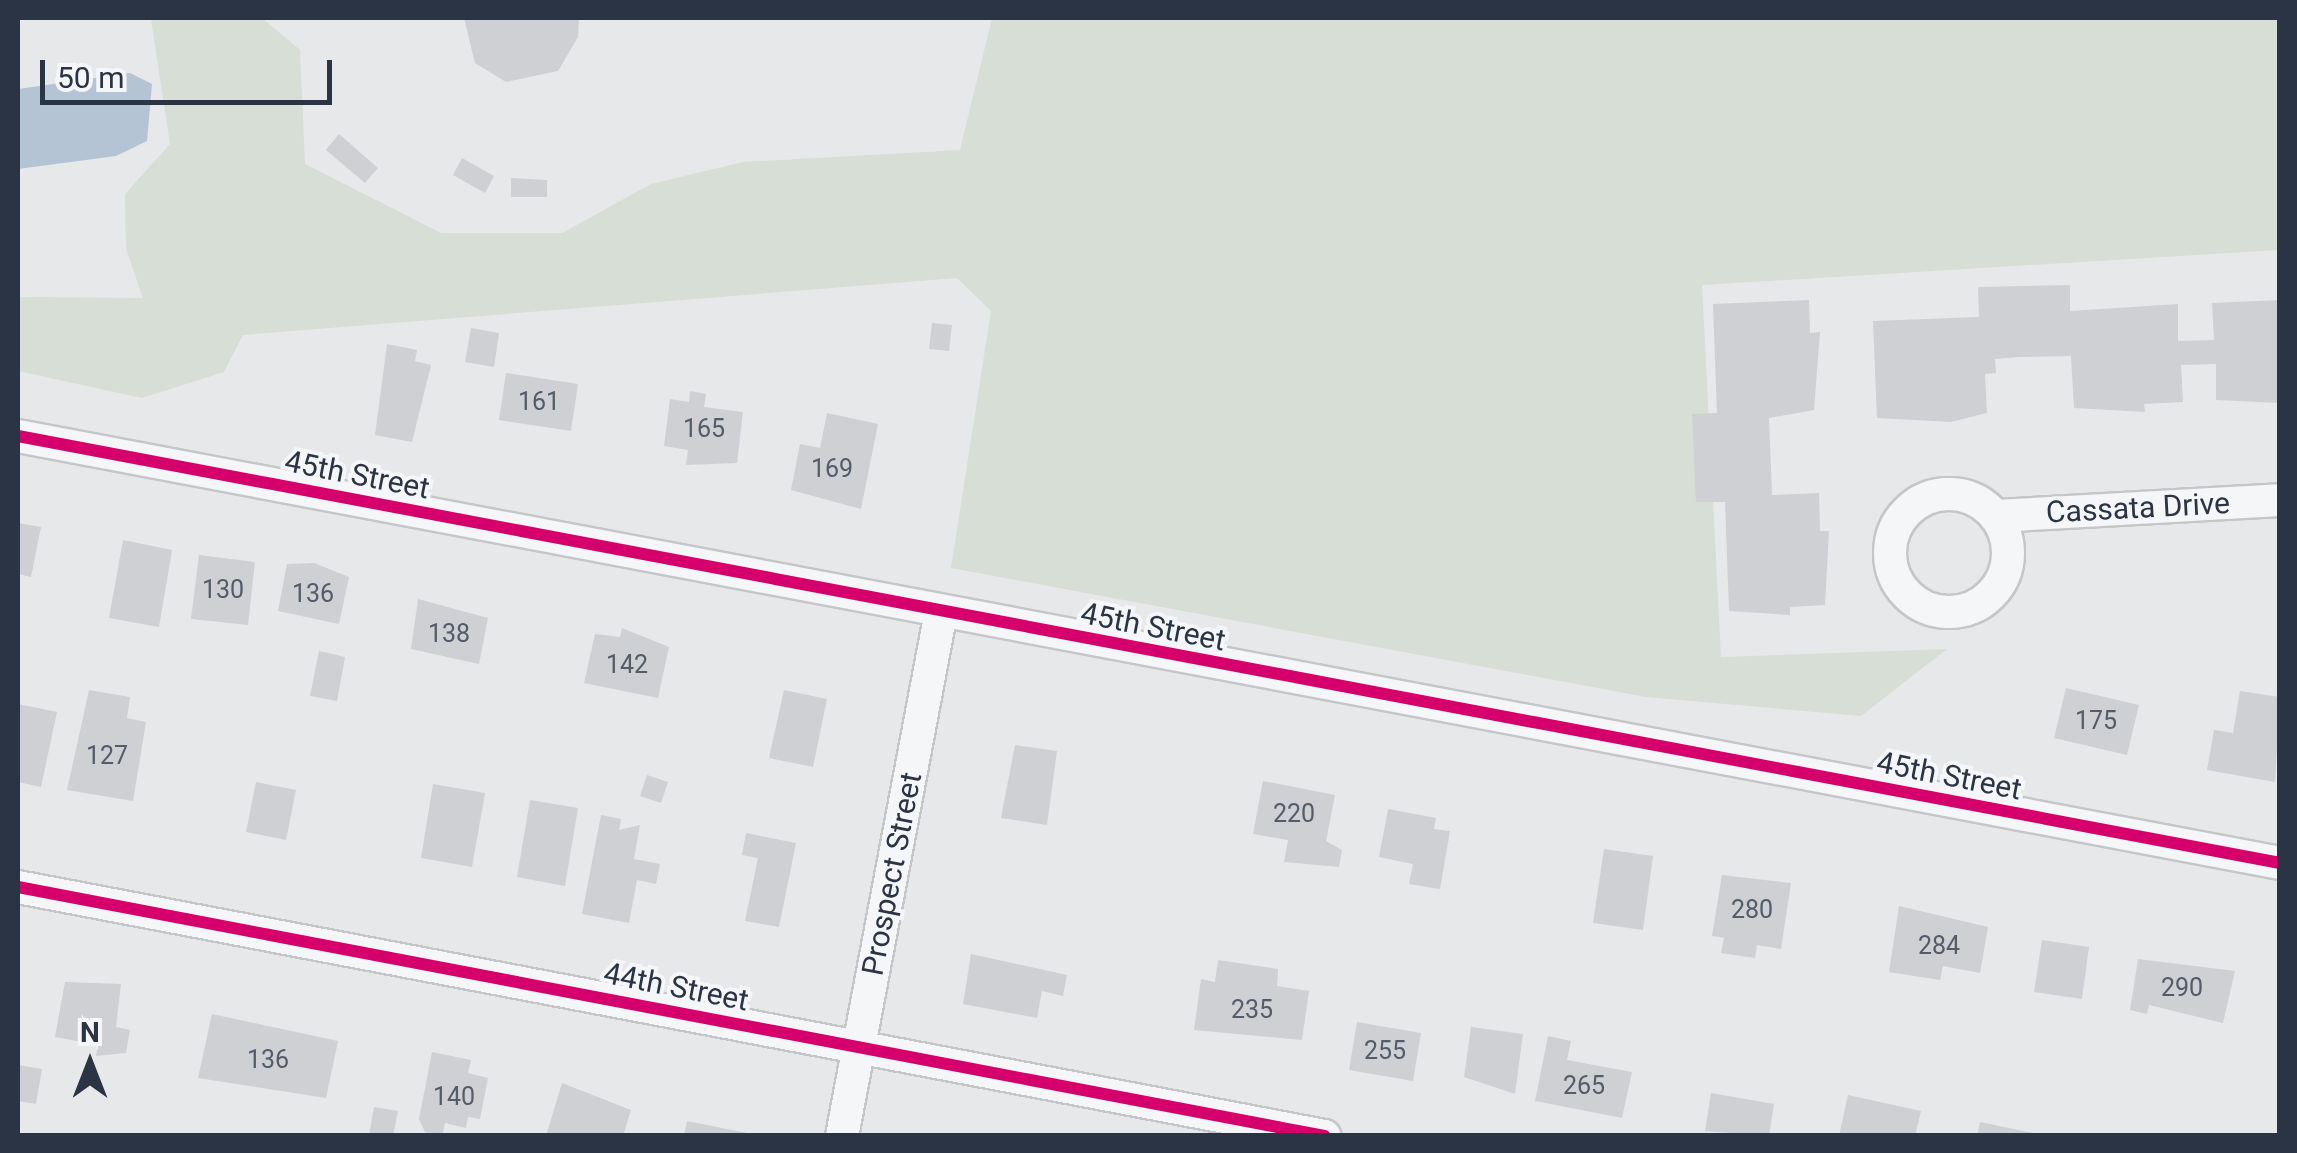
<!DOCTYPE html>
<style>
body{margin:0}
#map{position:relative;width:2297px;height:1153px;overflow:hidden;background:#e6e8ea;font-family:Roboto,sans-serif}
div>[style]{position:absolute}
.green>*{inset:0;background:#d6ded6}
.water>*{inset:0;background:#b4c4d5}
.building>*{inset:0;background:#ced0d3}
.roads{filter:drop-shadow(2px 0 #c4c6c8) drop-shadow(-2px 0 #c4c6c8) drop-shadow(0 2px #c4c6c8) drop-shadow(0 -2px #c4c6c8)}
.minor>*{height:32px;margin:-16px;padding:0 16px;transform-origin:16px;border-radius:16px;background:#f5f6f7}
.minor>.ring{margin:-16px;padding:0;box-sizing:content-box;background:none;border:32px solid #f5f6f7;border-radius:50%}
.cycleway>*{height:12px;margin:-6px;padding:0 6px;transform-origin:6px;border-radius:6px;background:#d6006c}
span{translate:-50% -50%;white-space:nowrap;text-align:center;line-height:1.15;-webkit-text-stroke:8px #f4f6f9;paint-order:stroke}
.number-label{font-size:25px;color:#545c69}
.number-label span{-webkit-text-stroke-width:0}
.street-label{font-size:30px;color:#2b3445}
.frame{position:absolute;inset:0;border:20px solid #2b3445;pointer-events:none}
.north{position:absolute;left:40px;top:1013px;width:100px;height:100px;-webkit-text-stroke:8px #f4f6f9;paint-order:stroke;rotate:0deg;font-size:28px;font-weight:700;line-height:40px;text-align:center;color:#2b3445}
.north::after{content:'';display:block;margin:auto;width:35px;height:45px;background:#2b3445;clip-path:polygon(50% 0,100% 100%,50% 72%,0 100%)}
.scale{position:absolute;left:40px;top:60px;width:292px;height:45px;box-sizing:border-box;border:5px solid #2b3445;border-top:0;padding-left:12px;font-size:30px;line-height:35px;white-space:nowrap;color:#2b3445;-webkit-text-stroke:8px #f4f6f9;paint-order:stroke}
</style>
<div id="map">
<div class="green">
<div style="clip-path:polygon(262px 18px,300px 50px,305px 164px,441px 233px,562px 233px,651px 184px,743px 162px,960px 150px,992px 18px,2279px 18px,2279px 250px,1702px 285px,1721px 657px,1947px 649px,1861px 716px,1646px 697px,951px 568px,991px 311px,957px 278px,243px 335px,224px 372px,142px 398px,18px 371px,18px 297px,143px 298px,126px 249px,125px 194px,170px 144px,151px 19px)"></div>
</div>
<div class="water">
<div style="clip-path:polygon(130px 73px,152px 84px,147px 141px,116px 156px,18px 169px,18px 89px)"></div>
</div>
<div class="building">
<div style="clip-path:polygon(464px 18px,579px 18px,578px 37px,558px 71px,506px 82px,475px 63px)"></div>
<div style="clip-path:polygon(339px 134px,378px 168px,365px 183px,326px 150px)"></div>
<div style="clip-path:polygon(462px 158px,494px 176px,485px 193px,453px 175px)"></div>
<div style="clip-path:polygon(511px 178px,547px 180px,547px 197px,511px 197px)"></div>
<div style="clip-path:polygon(2070px 285px,2070px 311px,2178px 304px,2178px 341px,2214px 340px,2212px 303px,2280px 300px,2280px 403px,2216px 400px,2216px 364px,2181px 365px,2183px 402px,2144px 404px,2145px 412px,2074px 408px,2071px 356px,2019px 357px,1995px 359px,1996px 373px,1985px 374px,1987px 413px,1951px 422px,1877px 418px,1873px 321px,1979px 317px,1978px 287px)"></div>
<div style="clip-path:polygon(1809px 300px,1810px 333px,1820px 332px,1814px 410px,1769px 418px,1772px 495px,1819px 493px,1820px 531px,1829px 531px,1825px 605px,1790px 607px,1790px 615px,1729px 611px,1725px 502px,1696px 502px,1692px 414px,1717px 413px,1713px 304px)"></div>
<div style="clip-path:polygon(932px 323px,952px 325px,949px 351px,929px 349px)"></div>
<div style="clip-path:polygon(471px 328px,499px 333px,494px 367px,465px 362px)"></div>
<div style="clip-path:polygon(387px 344px,417px 350px,415px 361px,431px 365px,412px 442px,375px 435px)"></div>
<div style="clip-path:polygon(506px 373px,578px 384px,571px 431px,499px 420px)"></div>
<div style="clip-path:polygon(690px 391px,706px 394px,704px 407px,743px 412px,737px 463px,686px 465px,688px 450px,664px 446px,670px 399px,689px 402px)"></div>
<div style="clip-path:polygon(827px 413px,878px 424px,861px 509px,791px 490px,800px 444px,820px 448px)"></div>
<div style="clip-path:polygon(18px 523px,41px 527px,31px 577px,18px 574px)"></div>
<div style="clip-path:polygon(123px 540px,172px 550px,159px 627px,109px 618px)"></div>
<div style="clip-path:polygon(199px 555px,255px 562px,248px 625px,191px 619px)"></div>
<div style="clip-path:polygon(314px 563px,349px 577px,339px 624px,278px 611px,287px 564px)"></div>
<div style="clip-path:polygon(418px 599px,488px 618px,479px 664px,411px 649px)"></div>
<div style="clip-path:polygon(622px 628px,669px 647px,658px 698px,584px 683px,595px 634px,620px 637px)"></div>
<div style="clip-path:polygon(319px 651px,345px 657px,337px 701px,310px 696px)"></div>
<div style="clip-path:polygon(2066px 688px,2139px 705px,2127px 755px,2054px 738px)"></div>
<div style="clip-path:polygon(89px 690px,130px 697px,127px 718px,146px 722px,133px 801px,67px 790px)"></div>
<div style="clip-path:polygon(784px 690px,827px 699px,813px 767px,769px 758px)"></div>
<div style="clip-path:polygon(2240px 691px,2280px 697px,2275px 782px,2207px 770px,2214px 730px,2233px 733px)"></div>
<div style="clip-path:polygon(18px 704px,57px 712px,41px 787px,18px 782px)"></div>
<div style="clip-path:polygon(1015px 745px,1057px 751px,1047px 825px,1001px 818px)"></div>
<div style="clip-path:polygon(647px 775px,668px 782px,661px 803px,640px 796px)"></div>
<div style="clip-path:polygon(1263px 781px,1335px 795px,1326px 841px,1342px 850px,1339px 867px,1284px 862px,1288px 840px,1253px 834px)"></div>
<div style="clip-path:polygon(256px 782px,296px 790px,286px 840px,246px 832px)"></div>
<div style="clip-path:polygon(433px 784px,485px 793px,472px 867px,421px 858px)"></div>
<div style="clip-path:polygon(530px 800px,578px 808px,565px 886px,517px 877px)"></div>
<div style="clip-path:polygon(1388px 809px,1436px 818px,1434px 829px,1450px 831px,1440px 889px,1409px 884px,1413px 864px,1379px 857px)"></div>
<div style="clip-path:polygon(601px 815px,621px 819px,619px 830px,640px 825px,634px 859px,660px 864px,656px 884px,637px 880px,629px 923px,582px 914px)"></div>
<div style="clip-path:polygon(746px 833px,796px 843px,779px 927px,745px 921px,758px 858px,742px 855px)"></div>
<div style="clip-path:polygon(1604px 849px,1653px 856px,1643px 930px,1593px 923px)"></div>
<div style="clip-path:polygon(1722px 875px,1791px 883px,1781px 949px,1757px 945px,1755px 958px,1721px 953px,1724px 938px,1712px 936px)"></div>
<div style="clip-path:polygon(1899px 906px,1988px 927px,1980px 973px,1943px 966px,1940px 980px,1889px 972px)"></div>
<div style="clip-path:polygon(2042px 940px,2089px 947px,2082px 999px,2034px 992px)"></div>
<div style="clip-path:polygon(971px 954px,1067px 975px,1063px 996px,1042px 991px,1037px 1018px,963px 1004px)"></div>
<div style="clip-path:polygon(2138px 959px,2235px 971px,2223px 1023px,2149px 1005px,2147px 1014px,2130px 1010px)"></div>
<div style="clip-path:polygon(1218px 960px,1278px 969px,1277px 986px,1309px 991px,1302px 1040px,1194px 1030px,1201px 979px,1215px 982px)"></div>
<div style="clip-path:polygon(65px 982px,121px 984px,116px 1027px,130px 1030px,126px 1053px,96px 1056px,98px 1045px,55px 1037px)"></div>
<div style="clip-path:polygon(212px 1014px,338px 1041px,326px 1098px,198px 1078px)"></div>
<div style="clip-path:polygon(1357px 1022px,1421px 1033px,1413px 1081px,1349px 1070px)"></div>
<div style="clip-path:polygon(1471px 1027px,1523px 1034px,1515px 1094px,1464px 1077px)"></div>
<div style="clip-path:polygon(1548px 1036px,1571px 1041px,1567px 1060px,1632px 1072px,1622px 1118px,1535px 1101px)"></div>
<div style="clip-path:polygon(432px 1052px,471px 1060px,468px 1073px,488px 1078px,480px 1119px,468px 1117px,466px 1128px,445px 1123px,442px 1136px,425px 1132px,419px 1119px)"></div>
<div style="clip-path:polygon(18px 1065px,42px 1069px,36px 1104px,18px 1101px)"></div>
<div style="clip-path:polygon(562px 1083px,631px 1110px,623px 1136px,546px 1136px)"></div>
<div style="clip-path:polygon(1711px 1093px,1774px 1104px,1769px 1136px,1705px 1131px)"></div>
<div style="clip-path:polygon(1848px 1095px,1921px 1111px,1915px 1136px,1839px 1136px)"></div>
<div style="clip-path:polygon(374px 1107px,398px 1111px,393px 1136px,369px 1136px)"></div>
<div style="clip-path:polygon(687px 1121px,752px 1134px,752px 1136px,684px 1136px)"></div>
<div style="clip-path:polygon(1980px 1122px,2037px 1134px,2036px 1136px,1977px 1136px)"></div>
</div>
<div class="roads">
<div class="minor">
<div style="left:18px;top:436px;width:2302px;rotate:10.69deg"></div>
<div class="ring" style="left:1890px;top:494px;width:86px;height:86px"></div>
<div style="left:1996px;top:516px;width:284px;rotate:-3.2deg"></div>
<div style="left:18px;top:887px;width:1330px;rotate:10.79deg"></div>
<div style="left:842px;top:1136px;width:533px;rotate:-79.3deg"></div>
</div>
</div>
<div class="cycleway">
<div style="left:18px;top:436px;width:2302px;rotate:10.69deg"></div>
<div style="left:18px;top:887px;width:1330px;rotate:10.79deg"></div>
</div>
<div class="number-label">
<span style="left:539px;top:402px">161</span>
<span style="left:704px;top:429px">165</span>
<span style="left:832px;top:469px">169</span>
<span style="left:223px;top:590px">130</span>
<span style="left:313px;top:594px">136</span>
<span style="left:449px;top:634px">138</span>
<span style="left:627px;top:665px">142</span>
<span style="left:2096px;top:721px">175</span>
<span style="left:107px;top:756px">127</span>
<span style="left:1294px;top:814px">220</span>
<span style="left:1752px;top:910px">280</span>
<span style="left:1939px;top:946px">284</span>
<span style="left:2182px;top:988px">290</span>
<span style="left:1252px;top:1010px">235</span>
<span style="left:1385px;top:1051px">255</span>
<span style="left:268px;top:1060px">136</span>
<span style="left:1584px;top:1086px">265</span>
<span style="left:454px;top:1097px">140</span>
</div>
<div class="street-label">
<span style="left:357px;top:475px;rotate:11deg">45th Street</span>
<span style="left:2138px;top:508px;rotate:-3deg">Cassata Drive</span>
<span style="left:1153px;top:627px;rotate:11deg">45th Street</span>
<span style="left:1949px;top:776px;rotate:11deg">45th Street</span>
<span style="left:892px;top:874px;rotate:-79deg">Prospect Street</span>
<span style="left:676px;top:987px;rotate:11deg">44th Street</span>
</div>
<div class="frame"></div>
<div class="north">N</div>
<div class="scale">50 m</div>
</div>
